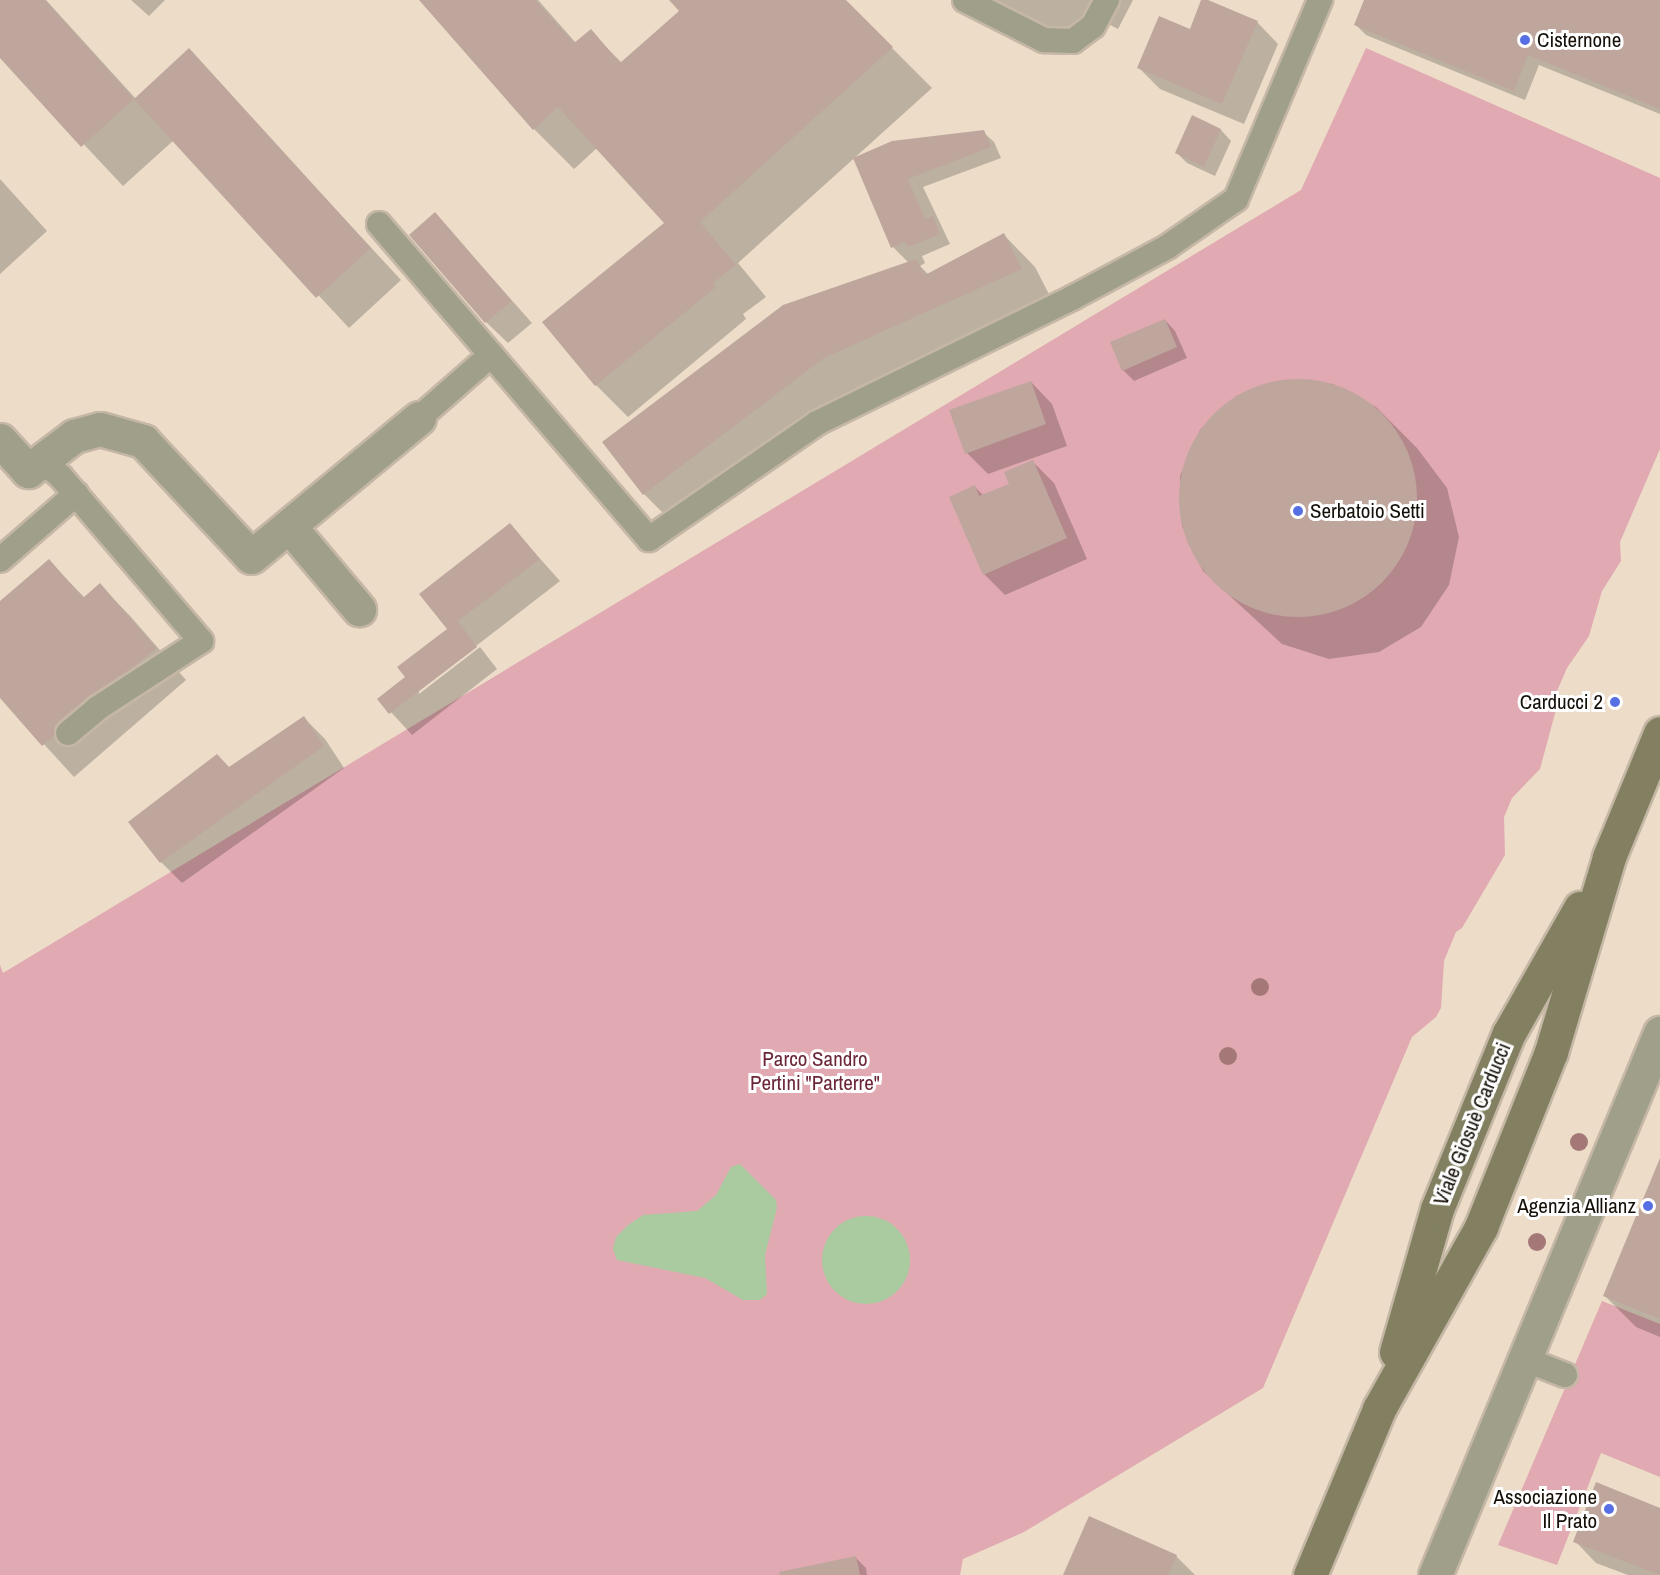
<!DOCTYPE html>
<meta charset="utf-8">
<style>
body{margin:0}
#map{position:relative;width:1660px;height:1575px;overflow:hidden;background:#ecdcc8;font-family:"Archivo Narrow",sans-serif}
div>[style]{position:absolute}
.green>*{inset:0;background:#e1a9b1}
.water>*{inset:0;background:#aacba0}
.round{border-radius:50%}
.shadow>*{inset:0;background:#0003}
.building>*{inset:0;background:#bfa69d}
.roads{filter:drop-shadow(2px 0 #c5b7a5) drop-shadow(-2px 0 #c5b7a5) drop-shadow(0 2px #c5b7a5) drop-shadow(0 -2px #c5b7a5)}
.service>*{height:24px;margin:-12px;padding:0 12px;transform-origin:12px;border-radius:12px;background:#a09f89}
.minor>*{height:33px;margin:-16.5px;padding:0 16.5px;transform-origin:16.5px;border-radius:16.5px;background:#a09f89}
.tertiary>*{height:33px;margin:-16.5px;padding:0 16.5px;transform-origin:16.5px;border-radius:16.5px;background:#a09f89}
.secondary>*{height:33px;margin:-16.5px;padding:0 16.5px;transform-origin:16.5px;border-radius:16.5px;background:#828060}
.trees>*{width:18px;height:18px;margin:-9px;border-radius:50%;background:#a57878}
.dots>*{width:16px;height:16px;translate:-50% -50%;box-sizing:border-box;border:3px solid #fff;border-radius:50%}
span{translate:-50% -50%;white-space:nowrap;text-align:center;line-height:1.15;-webkit-text-stroke:6px #fff;paint-order:stroke}
.poi-label{font-size:21px;color:#150f08}
.left{translate:0 -50%;text-align:left}
.right{translate:-100% -50%;text-align:right}
.park-label{font-size:21px;color:#6b2737}
.street-label{font-size:21px;color:#150f08}
</style>
<div id="map">
<div class="green">
<div style="clip-path:polygon(1366px 48px,1660px 178px,1660px 449px,1620px 542px,1621px 561px,1602px 591px,1589px 636px,1567px 668px,1557px 691px,1557px 706px,1540px 769px,1512px 798px,1504px 817px,1505px 855px,1462px 928px,1456px 932px,1444px 961px,1441px 1008px,1436px 1017px,1412px 1037px,1263px 1388px,1024px 1532px,963px 1559px,960px 1575px,0 1575px,0 965px,3px 973px,1301px 190px)"></div>
<div style="clip-path:polygon(1602px 1301px,1660px 1324px,1660px 1477px,1601px 1453px,1557px 1565px,1498px 1545px)"></div>
</div>
<div class="water">
<div style="clip-path:polygon(740px 1164px,776px 1200px,777px 1208px,765px 1255px,767px 1294px,760px 1300px,743px 1300px,705px 1278px,617px 1260px,613px 1249px,616px 1237px,628px 1225px,643px 1215px,697px 1211px,716px 1195px,731px 1167px)"></div>
<div class="round" style="left:822px;top:1216px;width:88px;height:88px"></div>
</div>
<div class="shadow">
<div style="clip-path:polygon(0 0,46px 0,136px 99px,189px 51px,401px 280px,349px 328px,174px 140px,123px 186px,0 55px)"></div>
<div style="clip-path:polygon(131px 0,165px 0,149px 16px)"></div>
<div style="clip-path:polygon(421px 0,538px 0,576px 43px,591px 32px,622px 63px,681px 11px,671px 0,844px 0,932px 88px,738px 263px,766px 297px,743px 314px,746px 319px,628px 417px,596px 385px,544px 322px,667px 223px,597px 148px,574px 169px,534px 129px)"></div>
<div style="clip-path:polygon(983px 0,1133px 0,1118px 29px,1085px 12px,1069px 43px)"></div>
<div style="clip-path:polygon(1203px 0,1257px 22px,1278px 44px,1244px 124px,1160px 89px,1139px 68px,1191px 31px)"></div>
<div style="clip-path:polygon(1366px 0,1660px 0,1660px 114px,1539px 65px,1525px 100px,1366px 35px,1356px 25px)"></div>
<div style="clip-path:polygon(1192px 117px,1221px 130px,1231px 141px,1215px 176px,1187px 163px,1176px 152px)"></div>
<div style="clip-path:polygon(983px 132px,994px 142px,1001px 158px,923px 187px,950px 244px,922px 256px,925px 263px,920px 266px,929px 275px,1004px 235px,1035px 267px,1052px 300px,855px 389px,675px 525px,644px 494px,909px 263px,893px 247px,855px 159px)"></div>
<div style="clip-path:polygon(0 179px,47px 231px,0 274px)"></div>
<div style="clip-path:polygon(435px 214px,532px 323px,508px 343px,486px 322px)"></div>
<div style="clip-path:polygon(1165px 320px,1175px 331px,1187px 358px,1134px 381px,1123px 370px)"></div>
<div style="clip-path:polygon(1283px 380px,1333px 384px,1376px 407px,1417px 448px,1447px 488px,1459px 537px,1449px 585px,1421px 627px,1379px 652px,1329px 659px,1282px 644px,1203px 571px,1182px 526px,1180px 476px,1200px 430px,1236px 396px)"></div>
<div style="clip-path:polygon(1031px 382px,1052px 404px,1067px 446px,988px 474px,967px 453px)"></div>
<div style="clip-path:polygon(1033px 462px,1054px 483px,1087px 559px,1005px 595px,984px 574px,975px 487px,984px 496px,1011px 485px)"></div>
<div style="clip-path:polygon(510px 525px,560px 581px,419px 690px,419px 694px,480px 647px,497px 669px,412px 735px,379px 699px,407px 678px,449px 629px)"></div>
<div style="clip-path:polygon(49px 561px,85px 598px,100px 585px,131px 617px,186px 680px,74px 777px,0 696px,0 603px)"></div>
<div style="clip-path:polygon(304px 718px,325px 739px,344px 768px,182px 883px,161px 862px,230px 768px)"></div>
<div style="clip-path:polygon(1660px 1162px,1660px 1337px,1636px 1327px,1604px 1295px)"></div>
<div style="clip-path:polygon(1660px 1509px,1660px 1575px,1628px 1575px,1596px 1563px,1575px 1541px)"></div>
<div style="clip-path:polygon(1176px 1556px,1195px 1575px,1065px 1575px)"></div>
<div style="clip-path:polygon(855px 1557px,866px 1568px,867px 1575px,782px 1575px)"></div>
</div>
<div class="building">
<div style="clip-path:polygon(0 0,45px 0,134px 99px,81px 147px,0 58px)"></div>
<div style="clip-path:polygon(419px 0,535px 0,574px 43px,591px 29px,620px 63px,679px 11px,669px 0,846px 0,893px 47px,700px 222px,736px 265px,713px 283px,716px 287px,595px 386px,542px 322px,664px 223px,558px 107px,533px 130px)"></div>
<div style="clip-path:polygon(1201px 0,1208px 0,1258px 21px,1222px 104px,1137px 68px,1159px 16px,1190px 29px)"></div>
<div style="clip-path:polygon(1364px 0,1660px 0,1660px 109px,1528px 55px,1514px 91px,1354px 25px)"></div>
<div style="clip-path:polygon(189px 48px,371px 248px,316px 298px,134px 99px)"></div>
<div style="clip-path:polygon(1192px 115px,1221px 129px,1204px 167px,1175px 153px)"></div>
<div style="clip-path:polygon(984px 130px,991px 147px,908px 179px,925px 219px,933px 216px,940px 234px,908px 247px,905px 242px,891px 248px,853px 158px,892px 141px)"></div>
<div style="clip-path:polygon(435px 212px,512px 301px,485px 323px,409px 235px)"></div>
<div style="clip-path:polygon(1004px 233px,1022px 269px,824px 358px,643px 495px,602px 442px,783px 305px,916px 259px,925px 275px)"></div>
<div style="clip-path:polygon(1165px 319px,1177px 347px,1122px 371px,1110px 342px)"></div>
<div class="round" style="left:1179px;top:379px;width:238px;height:238px"></div>
<div style="clip-path:polygon(1031px 381px,1046px 424px,965px 454px,949px 410px)"></div>
<div style="clip-path:polygon(1033px 460px,1067px 538px,983px 575px,949px 497px,975px 485px,979px 496px,1009px 484px,1004px 472px)"></div>
<div style="clip-path:polygon(510px 523px,540px 559px,458px 621px,477px 647px,389px 714px,377px 699px,405px 677px,397px 667px,447px 629px,419px 594px)"></div>
<div style="clip-path:polygon(49px 559px,83px 598px,100px 583px,156px 648px,42px 746px,0 698px,0 601px)"></div>
<div style="clip-path:polygon(304px 716px,324px 746px,160px 863px,128px 822px,217px 754px,229px 767px)"></div>
<div style="clip-path:polygon(1660px 1158px,1660px 1319px,1603px 1296px)"></div>
<div style="clip-path:polygon(1596px 1482px,1660px 1508px,1660px 1575px,1573px 1542px)"></div>
<div style="clip-path:polygon(1089px 1516px,1177px 1555px,1168px 1575px,1063px 1575px)"></div>
<div style="clip-path:polygon(856px 1556px,860px 1575px,780px 1575px,779px 1572px)"></div>
</div>
<div class="roads">
<div class="service">
<div style="left:965px;top:0;width:89px;rotate:26.9deg"></div>
<div style="left:1044px;top:40px;width:29px;rotate:2deg"></div>
<div style="left:1073px;top:41px;width:25px;rotate:-37deg"></div>
<div style="left:1093px;top:26px;width:30px;rotate:-62deg"></div>
<div style="left:379px;top:224px;width:415px;rotate:49.4deg"></div>
<div style="left:649px;top:539px;width:204px;rotate:-34.6deg"></div>
<div style="left:817px;top:423px;width:284px;rotate:-26.1deg"></div>
<div style="left:1072px;top:298px;width:108px;rotate:-28.2deg"></div>
<div style="left:1167px;top:247px;width:84px;rotate:-34.8deg"></div>
<div style="left:1236px;top:199px;width:216px;rotate:-67.1deg"></div>
<div style="left:419px;top:418px;width:96px;rotate:-41.2deg"></div>
<div style="left:41px;top:460px;width:26px;rotate:40deg"></div>
<div style="left:61px;top:477px;width:216px;rotate:49.5deg"></div>
<div style="left:201px;top:641px;width:123px;rotate:147deg"></div>
<div style="left:98px;top:708px;width:39px;rotate:140deg"></div>
<div style="left:0;top:560px;width:101px;rotate:-41deg"></div>
<div style="left:1524px;top:1359px;width:44px;rotate:21.3deg"></div>
</div>
<div class="minor">
<div style="left:0;top:440px;width:42px;rotate:47.9deg"></div>
<div style="left:28px;top:471px;width:58px;rotate:-37.3deg"></div>
<div style="left:74px;top:436px;width:27px;rotate:-15deg"></div>
<div style="left:100px;top:429px;width:45px;rotate:15.6deg"></div>
<div style="left:143px;top:441px;width:158px;rotate:47deg"></div>
<div style="left:251px;top:557px;width:218px;rotate:-39.6deg"></div>
<div style="left:289px;top:526px;width:109px;rotate:49.9deg"></div>
</div>
<div class="tertiary">
<div style="left:1435px;top:1575px;width:587px;rotate:-67.46deg"></div>
</div>
<div class="secondary">
<div style="left:1396px;top:1352px;width:149px;rotate:-74deg"></div>
<div style="left:1437px;top:1209px;width:190px;rotate:-67.8deg"></div>
<div style="left:1509px;top:1033px;width:144px;rotate:-60.4deg"></div>
<div style="left:1310px;top:1575px;width:180px;rotate:-67.4deg"></div>
<div style="left:1379px;top:1409px;width:209px;rotate:-60.7deg"></div>
<div style="left:1481px;top:1227px;width:188px;rotate:-68.2deg"></div>
<div style="left:1551px;top:1052px;width:203px;rotate:-73.4deg"></div>
<div style="left:1609px;top:857px;width:134px;rotate:-67.6deg"></div>
</div>
</div>
<div class="trees">
<div style="left:1260px;top:987px"></div>
<div style="left:1228px;top:1056px"></div>
<div style="left:1579px;top:1142px"></div>
<div style="left:1537px;top:1242px"></div>
</div>
<div class="dots">
<div style="left:1525px;top:40px;background:#576fe5"></div>
<div style="left:1298px;top:511px;background:#576fe5"></div>
<div style="left:1615px;top:702px;background:#576fe5"></div>
<div style="left:1648px;top:1206px;background:#576fe5"></div>
<div style="left:1609px;top:1509px;background:#576fe5"></div>
</div>
<div class="poi-label">
<span class="left" style="left:1537px;top:40px">Cisternone</span>
<span class="left" style="left:1310px;top:511px">Serbatoio Setti</span>
<span class="right" style="left:1603px;top:702px">Carducci 2</span>
<span class="right" style="left:1636px;top:1206px">Agenzia Allianz</span>
<span class="right" style="left:1597px;top:1509px">Associazione<br>Il Prato</span>
</div>
<div class="park-label">
<span style="left:815px;top:1071px">Parco Sandro<br>Pertini "Parterre"</span>
</div>
<div class="street-label">
<span style="left:1472px;top:1124px;rotate:-68deg">Viale Giosuè Carducci</span>
</div>
</div>
